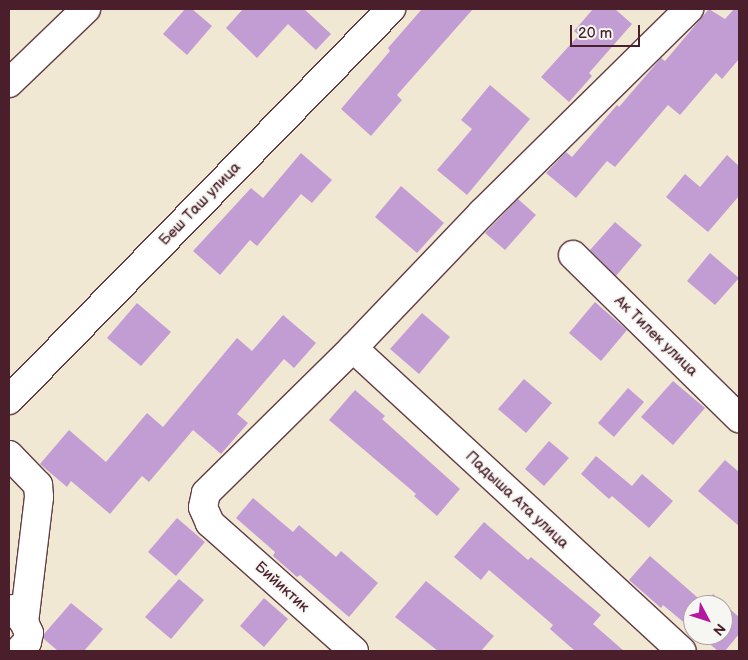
<!DOCTYPE html>
<meta charset="utf-8">
<style>
body{margin:0}
#map{position:relative;width:748px;height:660px;overflow:hidden;background:#f1e8d4;font-family:"Balsamiq Sans",sans-serif}
div>[style]{position:absolute}
.building>*{inset:0;background:#c29dd4}
.roads{filter:drop-shadow(1px 0 #633d44) drop-shadow(-1px 0 #633d44) drop-shadow(0 1px #633d44) drop-shadow(0 -1px #633d44)}
.street>*{height:28px;margin:-14px;padding:0 14px;transform-origin:14px;border-radius:14px;background:#fff}
span{translate:-50% -50%;white-space:nowrap;text-align:center;line-height:1.15;-webkit-text-stroke:4px #f6f6f2;paint-order:stroke}
.street-label{font-size:15px;color:#4a1f2b}
.frame{position:absolute;inset:0;border:10px solid #4a1f2b;pointer-events:none}
.north{position:absolute;left:683px;top:595px;width:50px;height:50px;box-sizing:border-box;background:#f6f6f2;border:1px solid #b1a0a2;border-radius:50%;rotate:130deg;font-size:14px;font-weight:700;line-height:20px;text-align:center;color:#4a1f2b}
.north::after{content:'';display:block;margin:auto;width:18px;height:22px;background:#b5179e;clip-path:polygon(50% 0,100% 100%,50% 72%,0 100%)}
.scale{position:absolute;left:570px;top:25px;width:70px;height:22px;box-sizing:border-box;border:2px solid #4a1f2b;border-top:0;padding-left:6px;font-size:15px;line-height:18px;white-space:nowrap;color:#4a1f2b;-webkit-text-stroke:4px #f6f6f2;paint-order:stroke}
</style>
<div id="map">
<div class="building">
<div style="clip-path:polygon(185px 9px,192px 9px,212px 26px,187px 55px,163px 34px)"></div>
<div style="clip-path:polygon(243px 9px,304px 9px,331px 34px,316px 50px,288px 24px,257px 58px,226px 28px)"></div>
<div style="clip-path:polygon(422px 9px,473px 9px,397px 95px,402px 100px,371px 136px,341px 109px,390px 51px,388px 48px)"></div>
<div style="clip-path:polygon(593px 9px,615px 9px,632px 24px,589px 73px,592px 76px,569px 102px,541px 77px,579px 35px,574px 31px)"></div>
<div style="clip-path:polygon(709px 9px,725px 19px,734px 9px,739px 9px,739px 59px,722px 79px,716px 73px,680px 115px,668px 105px,615px 167px,607px 161px,576px 198px,546px 173px,566px 152px,572px 157px,617px 105px,619px 107px,661px 58px,665px 61px)"></div>
<div style="clip-path:polygon(490px 85px,530px 119px,467px 195px,437px 170px,472px 129px,461px 120px)"></div>
<div style="clip-path:polygon(301px 153px,332px 180px,312px 203px,301px 194px,257px 246px,250px 240px,220px 275px,193px 251px,251px 188px,263px 198px)"></div>
<div style="clip-path:polygon(727px 155px,739px 166px,739px 196px,708px 232px,666px 197px,685px 174px,700px 187px)"></div>
<div style="clip-path:polygon(401px 186px,444px 223px,417px 253px,375px 217px)"></div>
<div style="clip-path:polygon(518px 199px,536px 215px,505px 250px,485px 233px)"></div>
<div style="clip-path:polygon(615px 222px,642px 245px,616px 276px,590px 250px)"></div>
<div style="clip-path:polygon(710px 253px,739px 278px,715px 305px,687px 281px)"></div>
<div style="clip-path:polygon(595px 302px,627px 330px,601px 361px,569px 333px)"></div>
<div style="clip-path:polygon(137px 303px,171px 332px,141px 366px,107px 338px)"></div>
<div style="clip-path:polygon(422px 313px,450px 337px,419px 374px,390px 349px)"></div>
<div style="clip-path:polygon(283px 315px,316px 343px,294px 368px,284px 359px,237px 414px,248px 423px,221px 454px,193px 430px,149px 482px,142px 476px,110px 514px,71px 481px,67px 487px,40px 464px,69px 430px,106px 462px,147px 413px,163px 427px,237px 338px,252px 351px)"></div>
<div style="clip-path:polygon(524px 379px,552px 403px,526px 433px,498px 409px)"></div>
<div style="clip-path:polygon(673px 381px,705px 408px,673px 445px,641px 417px)"></div>
<div style="clip-path:polygon(628px 388px,644px 402px,614px 437px,598px 423px)"></div>
<div style="clip-path:polygon(355px 390px,385px 416px,382px 419px,460px 489px,437px 516px,414px 496px,416px 494px,329px 420px)"></div>
<div style="clip-path:polygon(549px 441px,569px 458px,544px 486px,525px 469px)"></div>
<div style="clip-path:polygon(596px 456px,632px 486px,642px 474px,673px 501px,649px 528px,612px 496px,609px 499px,581px 474px)"></div>
<div style="clip-path:polygon(725px 460px,739px 472px,739px 526px,698px 491px)"></div>
<div style="clip-path:polygon(253px 498px,293px 532px,299px 525px,336px 557px,341px 551px,378px 583px,349px 617px,300px 575px,297px 577px,273px 556px,275px 552px,236px 518px)"></div>
<div style="clip-path:polygon(177px 518px,205px 542px,176px 576px,148px 552px)"></div>
<div style="clip-path:polygon(484px 522px,528px 560px,531px 557px,601px 615px,593px 624px,624px 651px,575px 651px,550px 629px,553px 625px,489px 570px,481px 580px,454px 557px)"></div>
<div style="clip-path:polygon(650px 556px,705px 604px,713px 594px,739px 617px,739px 634px,725px 651px,718px 651px,699px 635px,723px 635px,723px 605px,693px 605px,693px 630px,663px 605px,661px 608px,629px 580px)"></div>
<div style="clip-path:polygon(179px 579px,204px 600px,171px 639px,145px 617px)"></div>
<div style="clip-path:polygon(426px 581px,494px 636px,481px 651px,438px 651px,395px 617px)"></div>
<div style="clip-path:polygon(264px 598px,288px 619px,264px 647px,240px 626px)"></div>
<div style="clip-path:polygon(71px 603px,103px 629px,84px 651px,58px 651px,44px 639px,44px 634px)"></div>
</div>
<div class="roads">
<div class="street">
<div style="left:9px;top:83px;width:107px;rotate:-43.9deg"></div>
<div style="left:573px;top:255px;width:233px;rotate:44.5deg"></div>
<div style="left:353px;top:348px;width:447px;rotate:42.7deg"></div>
<div style="left:9px;top:400px;width:547px;rotate:-45.67deg"></div>
<div style="left:9px;top:455px;width:42px;rotate:46deg"></div>
<div style="left:38px;top:485px;width:12px;rotate:85deg"></div>
<div style="left:39px;top:497px;width:126px;rotate:96.8deg"></div>
<div style="left:13px;top:609px;width:17px;rotate:50deg"></div>
<div style="left:24px;top:622px;width:12px;rotate:66deg"></div>
<div style="left:29px;top:633px;width:9px;rotate:103deg"></div>
<div style="left:27px;top:642px;width:12px;rotate:132deg"></div>
<div style="left:354px;top:651px;width:193px;rotate:-138.4deg"></div>
<div style="left:210px;top:523px;width:17px;rotate:-114deg"></div>
<div style="left:203px;top:507px;width:14px;rotate:-78deg"></div>
<div style="left:206px;top:493px;width:206px;rotate:-44.6deg"></div>
<div style="left:353px;top:348px;width:187px;rotate:-46.3deg"></div>
<div style="left:482px;top:213px;width:291px;rotate:-44.6deg"></div>
</div>
</div>
<div class="street-label">
<span style="left:200px;top:204px;rotate:-46deg">Беш Таш улица</span>
<span style="left:656px;top:336px;rotate:44deg">Ак Тилек улица</span>
<span style="left:517px;top:500px;rotate:43deg">Падыша Ата улица</span>
<span style="left:282px;top:587px;rotate:42deg">Бийиктик</span>
</div>
<div class="frame"></div>
<div class="north">N</div>
<div class="scale">20 m</div>
</div>
